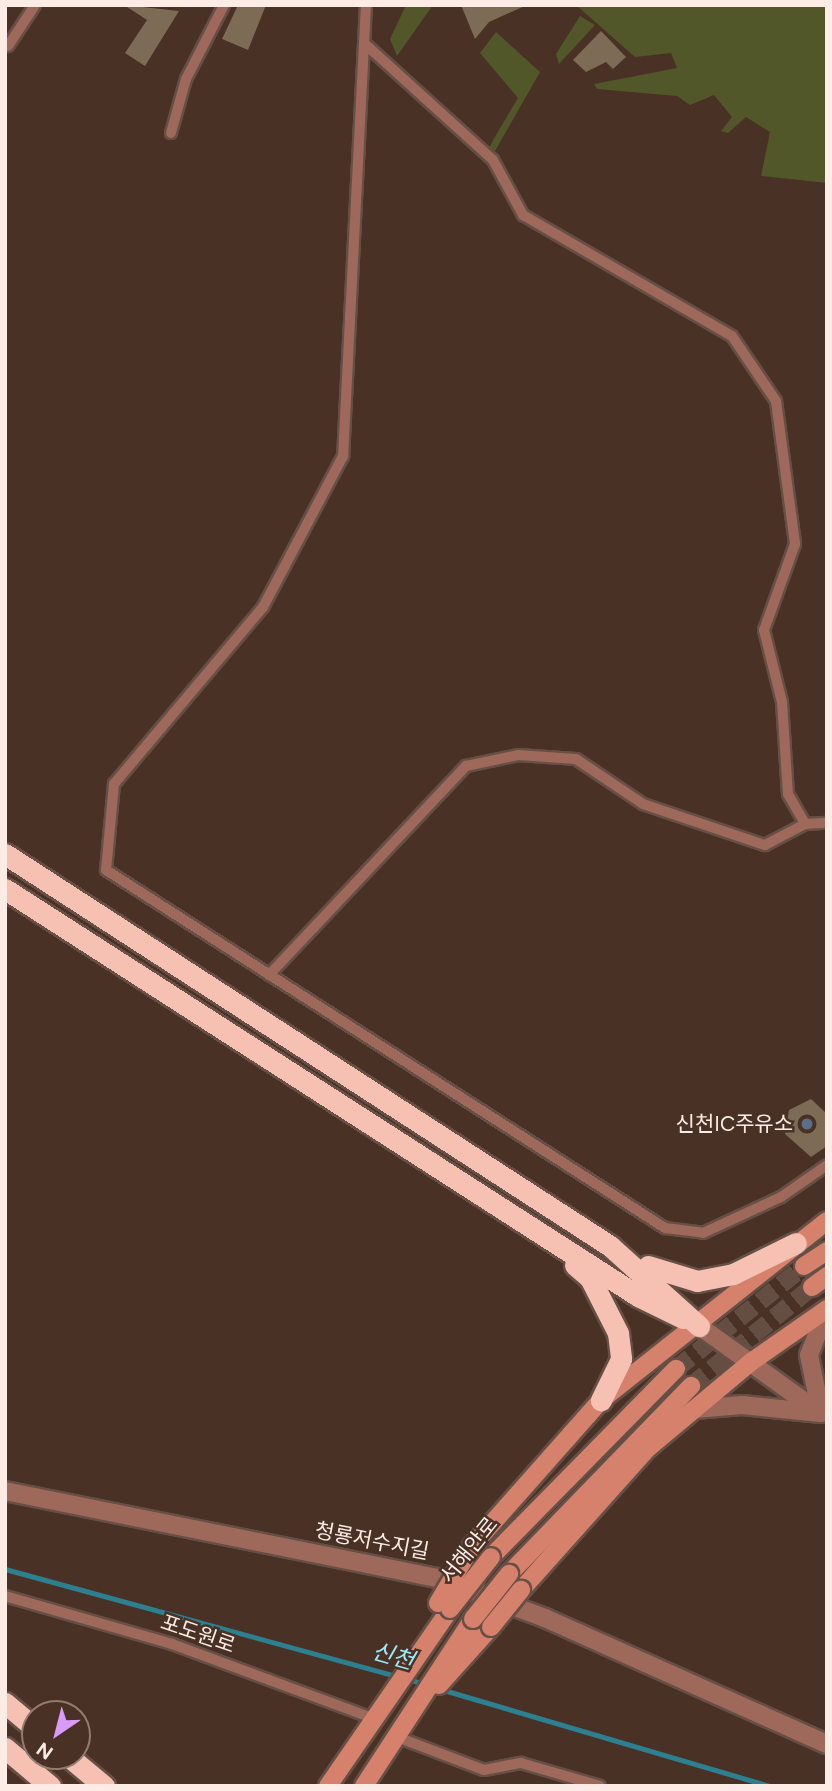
<!DOCTYPE html>
<meta charset="utf-8">
<style>
body{margin:0}
#map{position:relative;width:832px;height:1791px;overflow:hidden;background:#493126;font-family:Figtree,"Noto Sans KR",sans-serif}
div>[style]{position:absolute}
.green>*{inset:0;background:#515728}
.stream>*{height:5px;margin:-2.5px;padding:0 2.5px;transform-origin:2.5px;border-radius:2.5px;background:#2c808f}
.building>*{inset:0;background:#7d6b55}
.secondary-tunnel>*{height:18px;margin-top:-9px;transform-origin:0;background:repeating-linear-gradient(90deg,#644d43 0 18px,transparent 0 27px)}
.roads{filter:drop-shadow(2px 0 #664f45) drop-shadow(-2px 0 #664f45) drop-shadow(0 2px #664f45) drop-shadow(0 -2px #664f45)}
.service>*{height:10px;margin:-5px;padding:0 5px;transform-origin:5px;border-radius:5px;background:#9e685a}
.tertiary>*{height:18px;margin:-9px;padding:0 9px;transform-origin:9px;border-radius:9px;background:#9e685a}
.secondary>*{height:18px;margin:-9px;padding:0 9px;transform-origin:9px;border-radius:9px;background:#d6816c}
.motorway>*{height:21px;margin:-10.5px;padding:0 10.5px;transform-origin:10.5px;border-radius:10.5px;background:#f6c1b3}
.bridges{filter:drop-shadow(2px 0 #664f45) drop-shadow(-2px 0 #664f45) drop-shadow(0 2px #664f45) drop-shadow(0 -2px #664f45)}
.secondary-bridge>*{height:18px;margin:-9px;padding:0 9px;transform-origin:9px;border-radius:9px;background:#d6816c}
.dots>*{width:19px;height:19px;translate:-50% -50%;box-sizing:border-box;border:4px solid #493126;border-radius:50%}
span{translate:-50% -50%;white-space:nowrap;text-align:center;line-height:1.15;-webkit-text-stroke:5px #493126;paint-order:stroke}
.poi-label{font-size:21px;color:#fcece5}
.right{translate:-100% -50%;text-align:right}
.street-label{font-size:21px;color:#fcece5}
.water-label{font-size:23px;color:#9ceaf9;font-style:italic}
.frame{position:absolute;inset:0;border:7px solid #fcece5;pointer-events:none}
.north{position:absolute;left:21px;top:1700px;width:70px;height:70px;box-sizing:border-box;background:#493126;border:2px solid #917c72;border-radius:50%;rotate:215deg;font-size:19px;font-weight:700;line-height:28px;text-align:center;color:#fcece5}
.north::after{content:'';display:block;margin:auto;width:24px;height:32px;background:#d89bf8;clip-path:polygon(50% 0,100% 100%,50% 72%,0 100%)}
</style>
<div id="map">
<div class="green">
<div style="clip-path:polygon(406px 5px,433px 5px,397px 56px,390px 39px)"></div>
<div style="clip-path:polygon(576px 5px,827px 5px,827px 183px,761px 176px,770px 132px,746px 117px,728px 133px,721px 131px,732px 117px,714px 95px,690px 105px,677px 96px,597px 89px,594px 84px,677px 68px,671px 53px,635px 57px)"></div>
<div style="clip-path:polygon(580px 16px,595px 25px,559px 64px,556px 54px)"></div>
<div style="clip-path:polygon(496px 32px,540px 72px,495px 151px,489px 149px,493px 140px,518px 98px,480px 53px)"></div>
</div>
<div class="stream">
<div style="left:5px;top:1569px;width:439px;rotate:15.3deg"></div>
<div style="left:440px;top:1689px;width:343px;rotate:16.4deg"></div>
</div>
<div class="building">
<div style="clip-path:polygon(124px 5px,179px 11px,145px 66px,125px 53px,147px 20px)"></div>
<div style="clip-path:polygon(238px 5px,266px 5px,248px 50px,222px 39px)"></div>
<div style="clip-path:polygon(461px 5px,527px 5px,489px 22px,475px 39px)"></div>
<div style="clip-path:polygon(601px 31px,626px 57px,613px 69px,606px 62px,586px 72px,573px 60px)"></div>
<div style="clip-path:polygon(811px 1099px,827px 1114px,827px 1146px,811px 1157px,785px 1134px,789px 1110px)"></div>
</div>
<div class="secondary-tunnel">
<div style="left:676px;top:1369px;width:164px;rotate:-38.8deg"></div>
<div style="left:691px;top:1386px;width:156px;rotate:-39.3deg"></div>
</div>
<div class="roads">
<div class="service">
<div style="left:366px;top:5px;width:38px;rotate:93deg"></div>
<div style="left:364px;top:43px;width:174px;rotate:42.2deg"></div>
<div style="left:493px;top:160px;width:63px;rotate:61.4deg"></div>
<div style="left:523px;top:215px;width:241px;rotate:30.1deg"></div>
<div style="left:732px;top:336px;width:78px;rotate:55.9deg"></div>
<div style="left:776px;top:401px;width:144px;rotate:82.4deg"></div>
<div style="left:795px;top:544px;width:91px;rotate:109.8deg"></div>
<div style="left:764px;top:630px;width:74px;rotate:76deg"></div>
<div style="left:782px;top:702px;width:92px;rotate:86.3deg"></div>
<div style="left:788px;top:794px;width:34px;rotate:60deg"></div>
<div style="left:364px;top:43px;width:414px;rotate:92.9deg"></div>
<div style="left:343px;top:456px;width:171px;rotate:117.9deg"></div>
<div style="left:263px;top:607px;width:231px;rotate:130.1deg"></div>
<div style="left:114px;top:784px;width:86px;rotate:95.3deg"></div>
<div style="left:106px;top:870px;width:664px;rotate:32.64deg"></div>
<div style="left:665px;top:1228px;width:38px;rotate:7deg"></div>
<div style="left:703px;top:1233px;width:86px;rotate:-24.8deg"></div>
<div style="left:781px;top:1197px;width:56px;rotate:-34.8deg"></div>
<div style="left:8px;top:46px;width:49px;rotate:-56.6deg"></div>
<div style="left:171px;top:133px;width:56px;rotate:-74.5deg"></div>
<div style="left:186px;top:79px;width:83px;rotate:-62.8deg"></div>
<div style="left:269px;top:975px;width:287px;rotate:-46.7deg"></div>
<div style="left:466px;top:766px;width:53px;rotate:-11.9deg"></div>
<div style="left:518px;top:755px;width:58px;rotate:3.9deg"></div>
<div style="left:576px;top:759px;width:81px;rotate:33.9deg"></div>
<div style="left:643px;top:804px;width:129px;rotate:18.6deg"></div>
<div style="left:765px;top:845px;width:45px;rotate:-27.7deg"></div>
<div style="left:805px;top:824px;width:22px;rotate:-3deg"></div>
<div style="left:5px;top:1596px;width:174px;rotate:16deg"></div>
<div style="left:172px;top:1644px;width:216px;rotate:20.3deg"></div>
<div style="left:397px;top:1737px;width:93px;rotate:20.8deg"></div>
<div style="left:484px;top:1770px;width:38px;rotate:-11deg"></div>
<div style="left:521px;top:1763px;width:82px;rotate:16.2deg"></div>
</div>
<div class="tertiary">
<div style="left:699px;top:1326px;width:148px;rotate:35.6deg"></div>
<div style="left:695px;top:1409px;width:47px;rotate:-4.9deg"></div>
<div style="left:742px;top:1405px;width:79px;rotate:5.8deg"></div>
<div style="left:821px;top:1413px;width:59px;rotate:-101.7deg"></div>
<div style="left:809px;top:1355px;width:48px;rotate:-68.2deg"></div>
<div style="left:5px;top:1491px;width:441px;rotate:11.4deg"></div>
<div style="left:437px;top:1578px;width:115px;rotate:20.3deg"></div>
<div style="left:545px;top:1618px;width:309px;rotate:24.1deg"></div>
</div>
<div class="secondary">
<div style="left:804px;top:1266px;width:27px;rotate:-33deg"></div>
<div style="left:812px;top:1287px;width:19px;rotate:-36deg"></div>
<div style="left:472px;top:1546px;width:195px;rotate:-48.5deg"></div>
<div style="left:601px;top:1400px;width:288px;rotate:-38.4deg"></div>
<div style="left:491px;top:1557px;width:264px;rotate:-45.5deg"></div>
<div style="left:509px;top:1574px;width:262px;rotate:-45.9deg"></div>
<div style="left:521px;top:1590px;width:191px;rotate:-48.2deg"></div>
<div style="left:648px;top:1448px;width:134px;rotate:-39.9deg"></div>
<div style="left:751px;top:1362px;width:93px;rotate:-34.9deg"></div>
<div style="left:439px;top:1685px;width:78px;rotate:-48.1deg"></div>
<div style="left:328px;top:1786px;width:215px;rotate:-55.4deg"></div>
<div style="left:364px;top:1786px;width:199px;rotate:-56.9deg"></div>
</div>
<div class="motorway">
<div style="left:5px;top:854px;width:721px;rotate:32.94deg"></div>
<div style="left:610px;top:1246px;width:120px;rotate:42deg"></div>
<div style="left:5px;top:889px;width:753px;rotate:32.74deg"></div>
<div style="left:638px;top:1296px;width:50px;rotate:26.1deg"></div>
<div style="left:575px;top:1265px;width:20px;rotate:41deg"></div>
<div style="left:590px;top:1278px;width:62px;rotate:63deg"></div>
<div style="left:618px;top:1333px;width:26px;rotate:83deg"></div>
<div style="left:621px;top:1359px;width:46px;rotate:116deg"></div>
<div style="left:648px;top:1266px;width:51px;rotate:17deg"></div>
<div style="left:697px;top:1281px;width:37px;rotate:-11deg"></div>
<div style="left:733px;top:1274px;width:70px;rotate:-26.2deg"></div>
<div style="left:5px;top:1703px;width:39px;rotate:40deg"></div>
<div style="left:5px;top:1748px;width:59px;rotate:40.2deg"></div>
<div style="left:68px;top:1756px;width:47px;rotate:39.8deg"></div>
</div>
</div>
<div class="bridges">
<div class="secondary-bridge">
<div style="left:438px;top:1603px;width:66px;rotate:-59.2deg"></div>
<div style="left:450px;top:1609px;width:66px;rotate:-51.7deg"></div>
<div style="left:473px;top:1619px;width:58px;rotate:-51.3deg"></div>
<div style="left:491px;top:1627px;width:48px;rotate:-51deg"></div>
</div>
</div>
<div class="dots">
<div style="left:807px;top:1124px;background:#5c6f8a"></div>
</div>
<div class="poi-label">
<span class="right" style="left:793px;top:1124px">신천IC주유소</span>
</div>
<div class="street-label">
<span style="left:372px;top:1541px;rotate:11deg">청룡저수지길</span>
<span style="left:469px;top:1550px;rotate:-51deg">서해안로</span>
<span style="left:198px;top:1634px;rotate:19deg">포도원로</span>
</div>
<div class="water-label">
<span style="left:393px;top:1656px;rotate:16deg">신천</span>
</div>
<div class="frame"></div>
<div class="north">N</div>
</div>
